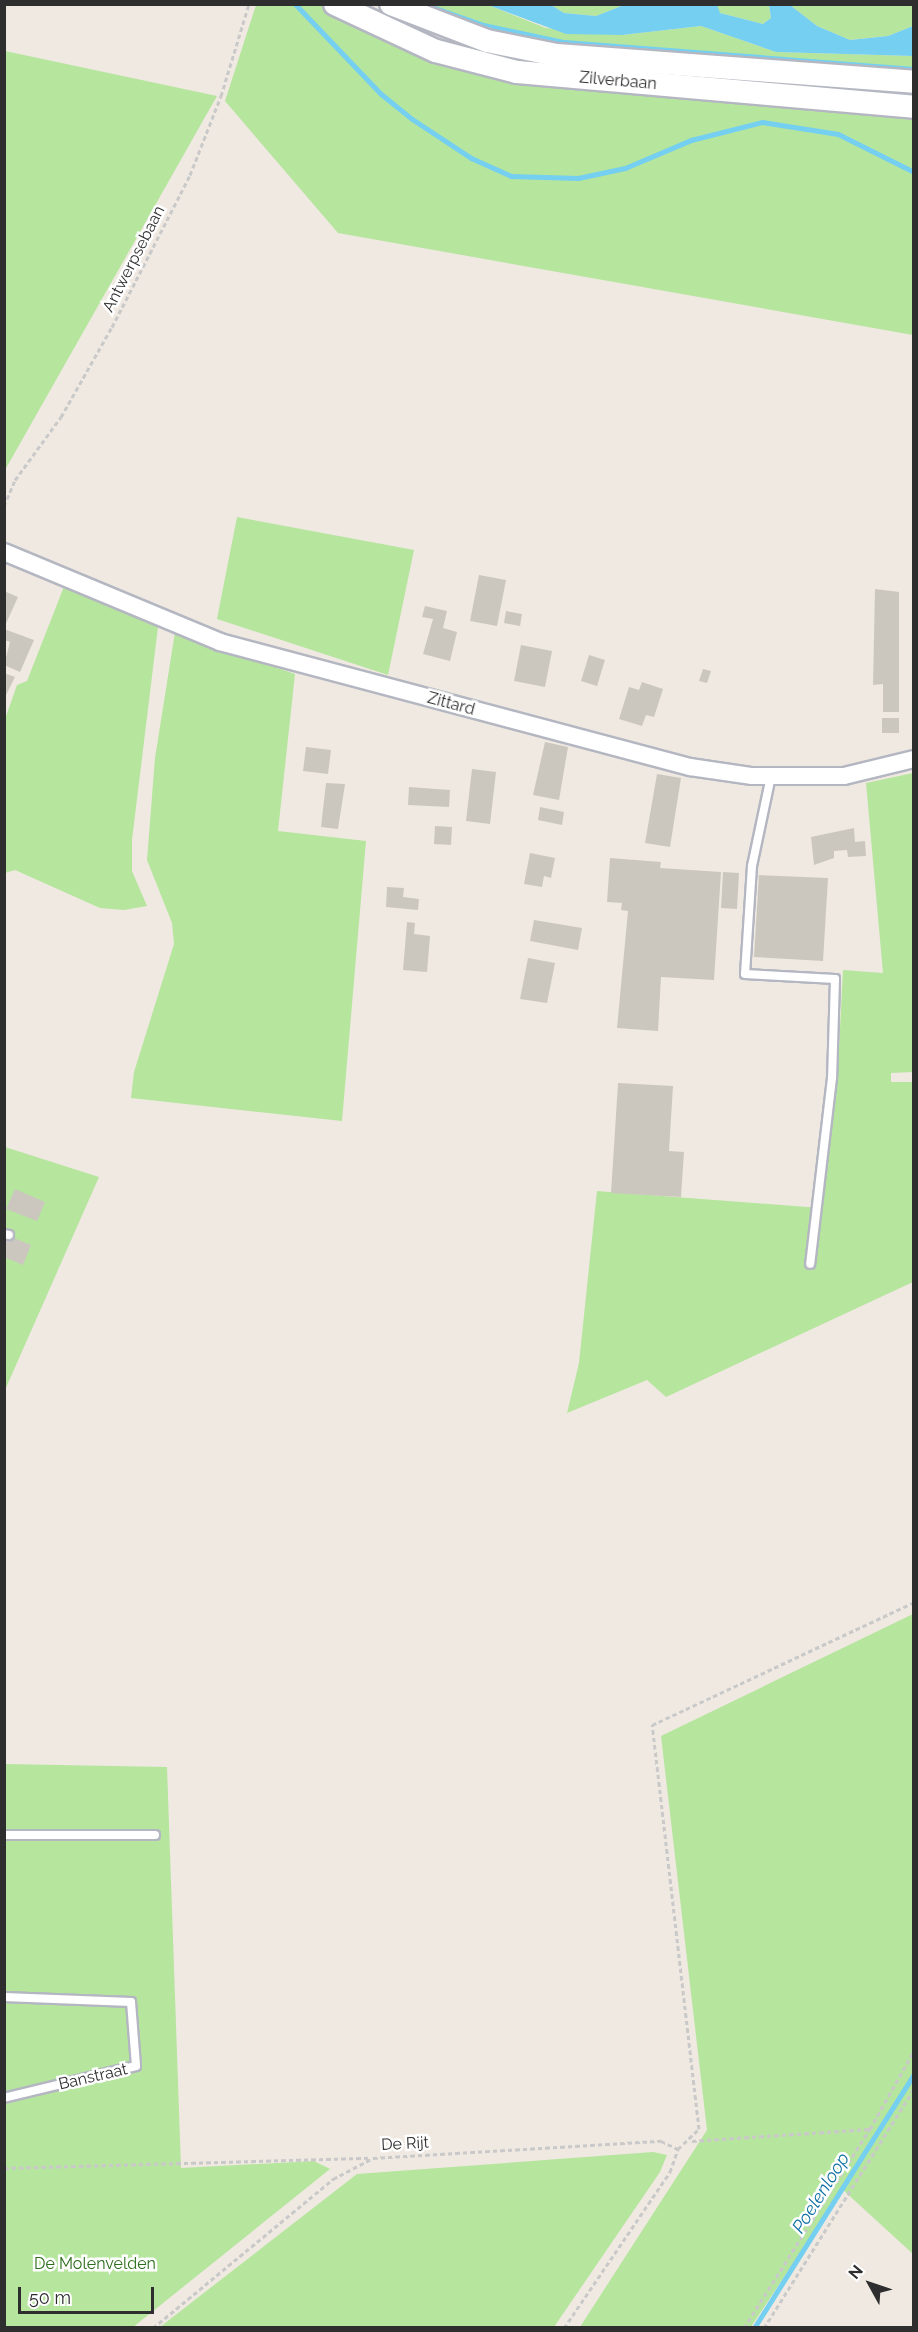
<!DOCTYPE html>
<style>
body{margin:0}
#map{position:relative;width:918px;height:2332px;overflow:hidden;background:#efe9e1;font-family:Raleway,sans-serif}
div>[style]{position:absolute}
.green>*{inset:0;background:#b6e59e}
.water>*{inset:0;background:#75cff0}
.stream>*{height:5px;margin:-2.5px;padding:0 2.5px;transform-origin:2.5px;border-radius:2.5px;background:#75cff0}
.building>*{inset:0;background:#cbc7bf}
.path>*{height:3px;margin-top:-1.5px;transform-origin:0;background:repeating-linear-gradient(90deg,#c9c9c9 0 4.5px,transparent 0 7.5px)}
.roads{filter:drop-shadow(2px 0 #b4b7c1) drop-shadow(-2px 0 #b4b7c1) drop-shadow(0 2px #b4b7c1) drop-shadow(0 -2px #b4b7c1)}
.lane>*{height:8px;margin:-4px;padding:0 4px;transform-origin:4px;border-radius:4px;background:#fff}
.street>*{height:16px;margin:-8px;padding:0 8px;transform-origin:8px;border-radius:8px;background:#fff}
.secondary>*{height:22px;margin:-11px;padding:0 11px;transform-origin:11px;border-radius:11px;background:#fff}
span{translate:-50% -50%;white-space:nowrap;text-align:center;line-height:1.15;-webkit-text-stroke:5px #fff;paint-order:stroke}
.street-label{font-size:16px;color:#2e2e2e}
.park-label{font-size:16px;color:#2c6e1b}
.water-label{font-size:18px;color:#0d6fa3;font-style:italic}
.frame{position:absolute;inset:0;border:6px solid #2e2e2e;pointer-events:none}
.north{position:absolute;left:840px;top:2254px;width:60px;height:60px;-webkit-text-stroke:4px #fff;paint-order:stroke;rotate:310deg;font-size:16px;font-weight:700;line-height:24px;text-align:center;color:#2e2e2e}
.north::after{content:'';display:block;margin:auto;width:21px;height:27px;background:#2e2e2e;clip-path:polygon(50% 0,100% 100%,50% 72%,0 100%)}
.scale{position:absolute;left:18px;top:2287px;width:136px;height:27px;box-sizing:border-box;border:3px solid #2e2e2e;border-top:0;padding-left:8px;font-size:18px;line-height:21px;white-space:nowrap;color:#2e2e2e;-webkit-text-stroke:4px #fff;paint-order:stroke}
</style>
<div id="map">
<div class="green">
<div style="clip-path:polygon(324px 4px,450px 61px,913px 111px,913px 335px,338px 233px,225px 101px,256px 5px)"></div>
<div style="clip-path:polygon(405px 5px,488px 5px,546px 28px,622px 35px,701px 26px,776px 52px,913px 56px,913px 76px,530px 44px)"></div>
<div style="clip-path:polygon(551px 5px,624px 5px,596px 16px,564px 13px)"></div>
<div style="clip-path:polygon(769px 5px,771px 18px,763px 24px,720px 13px,716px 6px)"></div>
<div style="clip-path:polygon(790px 5px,913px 5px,913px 26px,888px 36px,850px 40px,817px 26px)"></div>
<div style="clip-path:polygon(5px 51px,217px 96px,5px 470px,4px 51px)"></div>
<div style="clip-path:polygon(237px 517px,414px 550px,388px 675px,217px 619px)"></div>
<div style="clip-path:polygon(65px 584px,158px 627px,132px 840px,132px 871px,147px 906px,124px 910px,100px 908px,15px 870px,5px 873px,5px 719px,17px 685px,27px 681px)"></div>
<div style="clip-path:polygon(175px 632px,295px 674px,278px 831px,366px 841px,342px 1121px,131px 1098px,134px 1072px,174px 944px,172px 923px,147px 860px,155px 758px)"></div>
<div style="clip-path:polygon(913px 773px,913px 1072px,891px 1073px,891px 1082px,913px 1082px,913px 1282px,666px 1397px,647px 1380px,567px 1413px,579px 1363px,597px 1191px,820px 1208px,837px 1087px,843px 970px,883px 973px,866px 783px)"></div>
<div style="clip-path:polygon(5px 1147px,99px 1177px,5px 1390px)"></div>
<div style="clip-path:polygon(913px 1614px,913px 2254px,842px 2189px,751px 2327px,580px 2327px,707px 2130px,661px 1736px)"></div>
<div style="clip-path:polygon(5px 1764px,167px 1767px,181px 2168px,314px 2161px,330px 2169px,132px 2328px,5px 2328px)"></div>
<div style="clip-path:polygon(653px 2152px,667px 2155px,660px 2172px,554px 2327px,160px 2327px,357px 2174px)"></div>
</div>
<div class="water">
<div style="clip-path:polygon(488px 5px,551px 5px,564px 13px,596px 16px,624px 5px,717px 5px,720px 13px,763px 24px,771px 18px,769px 5px,790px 5px,817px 26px,850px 40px,888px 36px,913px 26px,913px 56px,776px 52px,701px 26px,622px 35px,566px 34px)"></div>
</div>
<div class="stream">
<div style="left:295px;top:4px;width:124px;rotate:46.3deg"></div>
<div style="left:381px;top:94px;width:40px;rotate:39deg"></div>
<div style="left:412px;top:119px;width:71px;rotate:33.5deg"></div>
<div style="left:471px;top:158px;width:44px;rotate:24.2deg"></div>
<div style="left:511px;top:176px;width:67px;rotate:1.7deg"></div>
<div style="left:578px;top:178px;width:48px;rotate:-12deg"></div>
<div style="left:625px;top:168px;width:72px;rotate:-23deg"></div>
<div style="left:691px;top:140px;width:73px;rotate:-14.2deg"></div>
<div style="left:762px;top:122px;width:77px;rotate:9deg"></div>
<div style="left:838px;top:134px;width:85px;rotate:26.6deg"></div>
<div style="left:424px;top:4px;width:63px;rotate:19.6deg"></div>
<div style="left:483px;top:25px;width:83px;rotate:11.9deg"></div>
<div style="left:564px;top:42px;width:351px;rotate:4.4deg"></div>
<div style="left:754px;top:2328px;width:300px;rotate:-57.8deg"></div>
</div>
<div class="building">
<div style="clip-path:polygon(479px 575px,506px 580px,497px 626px,470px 621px)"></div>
<div style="clip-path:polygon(875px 589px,899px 592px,899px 712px,883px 712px,883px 684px,873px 685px)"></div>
<div style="clip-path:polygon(4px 591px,18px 597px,4px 628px)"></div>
<div style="clip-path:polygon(425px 606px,447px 611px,443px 628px,457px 632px,450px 661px,423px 654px,433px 619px,422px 617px)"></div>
<div style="clip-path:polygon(506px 611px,522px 614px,520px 626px,504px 623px)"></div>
<div style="clip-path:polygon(4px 629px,34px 640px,20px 672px,4px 665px,10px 642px,4px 640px)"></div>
<div style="clip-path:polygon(521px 645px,552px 651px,545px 687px,514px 681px)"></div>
<div style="clip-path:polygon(589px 655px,605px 660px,597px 686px,581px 681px)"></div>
<div style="clip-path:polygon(703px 669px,711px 671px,707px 683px,699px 681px)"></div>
<div style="clip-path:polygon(4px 673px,15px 677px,4px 699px)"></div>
<div style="clip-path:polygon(642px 682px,663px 689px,654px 717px,646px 715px,642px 726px,619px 719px,629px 687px,639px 690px)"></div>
<div style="clip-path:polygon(882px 718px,899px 718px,899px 733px,882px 733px)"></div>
<div style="clip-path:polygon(545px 742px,568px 747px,559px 800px,533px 795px)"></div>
<div style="clip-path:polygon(306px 747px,331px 750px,328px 774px,303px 771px)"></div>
<div style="clip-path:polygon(472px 769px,496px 772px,490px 824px,466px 821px)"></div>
<div style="clip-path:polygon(657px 774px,681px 778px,670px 847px,645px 843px)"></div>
<div style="clip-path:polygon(326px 783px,345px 784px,338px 829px,321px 827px)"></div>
<div style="clip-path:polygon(409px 787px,450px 790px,449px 807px,408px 805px)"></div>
<div style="clip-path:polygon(540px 807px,564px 812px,562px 825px,538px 820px)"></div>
<div style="clip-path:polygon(435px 826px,452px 827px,451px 845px,434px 844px)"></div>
<div style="clip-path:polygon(854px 828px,855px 842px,865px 841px,866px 856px,848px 857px,847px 850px,834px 851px,834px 858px,814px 865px,811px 837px)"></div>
<div style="clip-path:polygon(530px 853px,555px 858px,551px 878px,544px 876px,542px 887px,524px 884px)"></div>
<div style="clip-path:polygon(610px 858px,661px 862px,660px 868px,721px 872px,714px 980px,661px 977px,658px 1031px,617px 1028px,628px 911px,621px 910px,622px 903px,607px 902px)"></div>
<div style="clip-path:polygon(723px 872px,739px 873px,737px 909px,721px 908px)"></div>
<div style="clip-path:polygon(759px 875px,828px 878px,823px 961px,754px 957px)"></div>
<div style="clip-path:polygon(387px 887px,404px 888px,403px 897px,419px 899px,418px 910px,386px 907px)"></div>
<div style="clip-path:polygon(534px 920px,582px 928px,578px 950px,530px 941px)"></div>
<div style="clip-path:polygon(407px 922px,415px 923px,414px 934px,430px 936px,427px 972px,403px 970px)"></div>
<div style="clip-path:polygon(528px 958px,555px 963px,547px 1003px,520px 999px)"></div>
<div style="clip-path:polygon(618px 1083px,673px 1086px,669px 1151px,684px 1152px,681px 1197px,611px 1193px)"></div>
<div style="clip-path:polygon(15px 1189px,45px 1202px,37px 1221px,6px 1209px)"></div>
<div style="clip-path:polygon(4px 1234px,31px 1245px,23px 1265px,4px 1257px)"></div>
</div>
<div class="path">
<div style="left:4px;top:506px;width:28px;rotate:-67deg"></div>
<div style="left:15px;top:480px;width:78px;rotate:-53.9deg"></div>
<div style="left:61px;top:417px;width:103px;rotate:-60.5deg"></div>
<div style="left:112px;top:327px;width:171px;rotate:-62.8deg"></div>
<div style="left:190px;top:175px;width:85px;rotate:-68.6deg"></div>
<div style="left:221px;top:96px;width:96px;rotate:-73.1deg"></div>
<div style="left:692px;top:2141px;width:178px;rotate:-3.9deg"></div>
<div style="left:4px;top:2168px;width:367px;rotate:-1.6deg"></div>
<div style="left:153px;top:2328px;width:234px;rotate:-39.6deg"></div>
<div style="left:333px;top:2179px;width:45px;rotate:-27.7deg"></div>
<div style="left:373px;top:2158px;width:289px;rotate:-3.4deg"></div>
<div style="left:661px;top:2141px;width:19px;rotate:25deg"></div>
<div style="left:564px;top:2328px;width:189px;rotate:-55.8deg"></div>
<div style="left:670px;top:2172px;width:24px;rotate:-71deg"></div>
<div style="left:678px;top:2149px;width:29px;rotate:-44deg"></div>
<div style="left:699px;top:2129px;width:407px;rotate:-96.6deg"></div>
<div style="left:652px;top:1725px;width:289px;rotate:-25.1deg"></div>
<div style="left:744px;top:2328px;width:236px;rotate:-57.7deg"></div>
<div style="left:870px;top:2129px;width:90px;rotate:-60.6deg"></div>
<div style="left:764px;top:2328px;width:282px;rotate:-57.9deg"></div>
</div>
<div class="roads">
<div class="lane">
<div style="left:771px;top:776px;width:92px;rotate:101.9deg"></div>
<div style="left:752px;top:866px;width:108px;rotate:93.7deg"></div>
<div style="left:745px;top:974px;width:90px;rotate:3.2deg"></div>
<div style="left:835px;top:979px;width:99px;rotate:91.7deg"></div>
<div style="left:832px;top:1078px;width:187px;rotate:96.7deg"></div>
<div style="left:4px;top:1234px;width:5px;rotate:11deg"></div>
<div style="left:4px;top:1835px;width:151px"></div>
<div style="left:4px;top:1997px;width:127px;rotate:2.3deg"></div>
<div style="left:131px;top:2002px;width:64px;rotate:85.5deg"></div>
<div style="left:136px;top:2066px;width:136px;rotate:166.4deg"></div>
</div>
<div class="street">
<div style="left:4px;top:552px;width:234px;rotate:22.6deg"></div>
<div style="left:220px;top:642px;width:486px;rotate:14.9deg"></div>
<div style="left:690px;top:767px;width:63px;rotate:8.3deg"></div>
<div style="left:752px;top:776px;width:92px"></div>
<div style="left:844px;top:776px;width:72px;rotate:-13.7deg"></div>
</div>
<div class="secondary">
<div style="left:335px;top:4px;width:111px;rotate:25deg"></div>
<div style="left:436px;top:51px;width:84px;rotate:14.5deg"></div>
<div style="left:517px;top:72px;width:399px;rotate:5deg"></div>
<div style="left:391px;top:4px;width:103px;rotate:21.1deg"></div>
<div style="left:487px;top:41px;width:71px;rotate:11.3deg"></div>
<div style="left:557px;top:55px;width:358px;rotate:4.3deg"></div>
</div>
</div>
<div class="street-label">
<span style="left:618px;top:81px;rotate:5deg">Zilverbaan</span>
<span style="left:134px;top:259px;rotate:-63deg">Antwerpsebaan</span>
<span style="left:451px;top:704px;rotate:15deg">Zittard</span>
<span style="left:93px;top:2077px;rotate:-13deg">Banstraat</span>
<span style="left:405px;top:2144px;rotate:-3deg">De Rijt</span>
</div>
<div class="park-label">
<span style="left:95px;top:2264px">De Molenvelden</span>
</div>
<div class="water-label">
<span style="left:821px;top:2193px;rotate:-58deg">Poelenloop</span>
</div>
<div class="frame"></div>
<div class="north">N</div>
<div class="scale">50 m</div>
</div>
